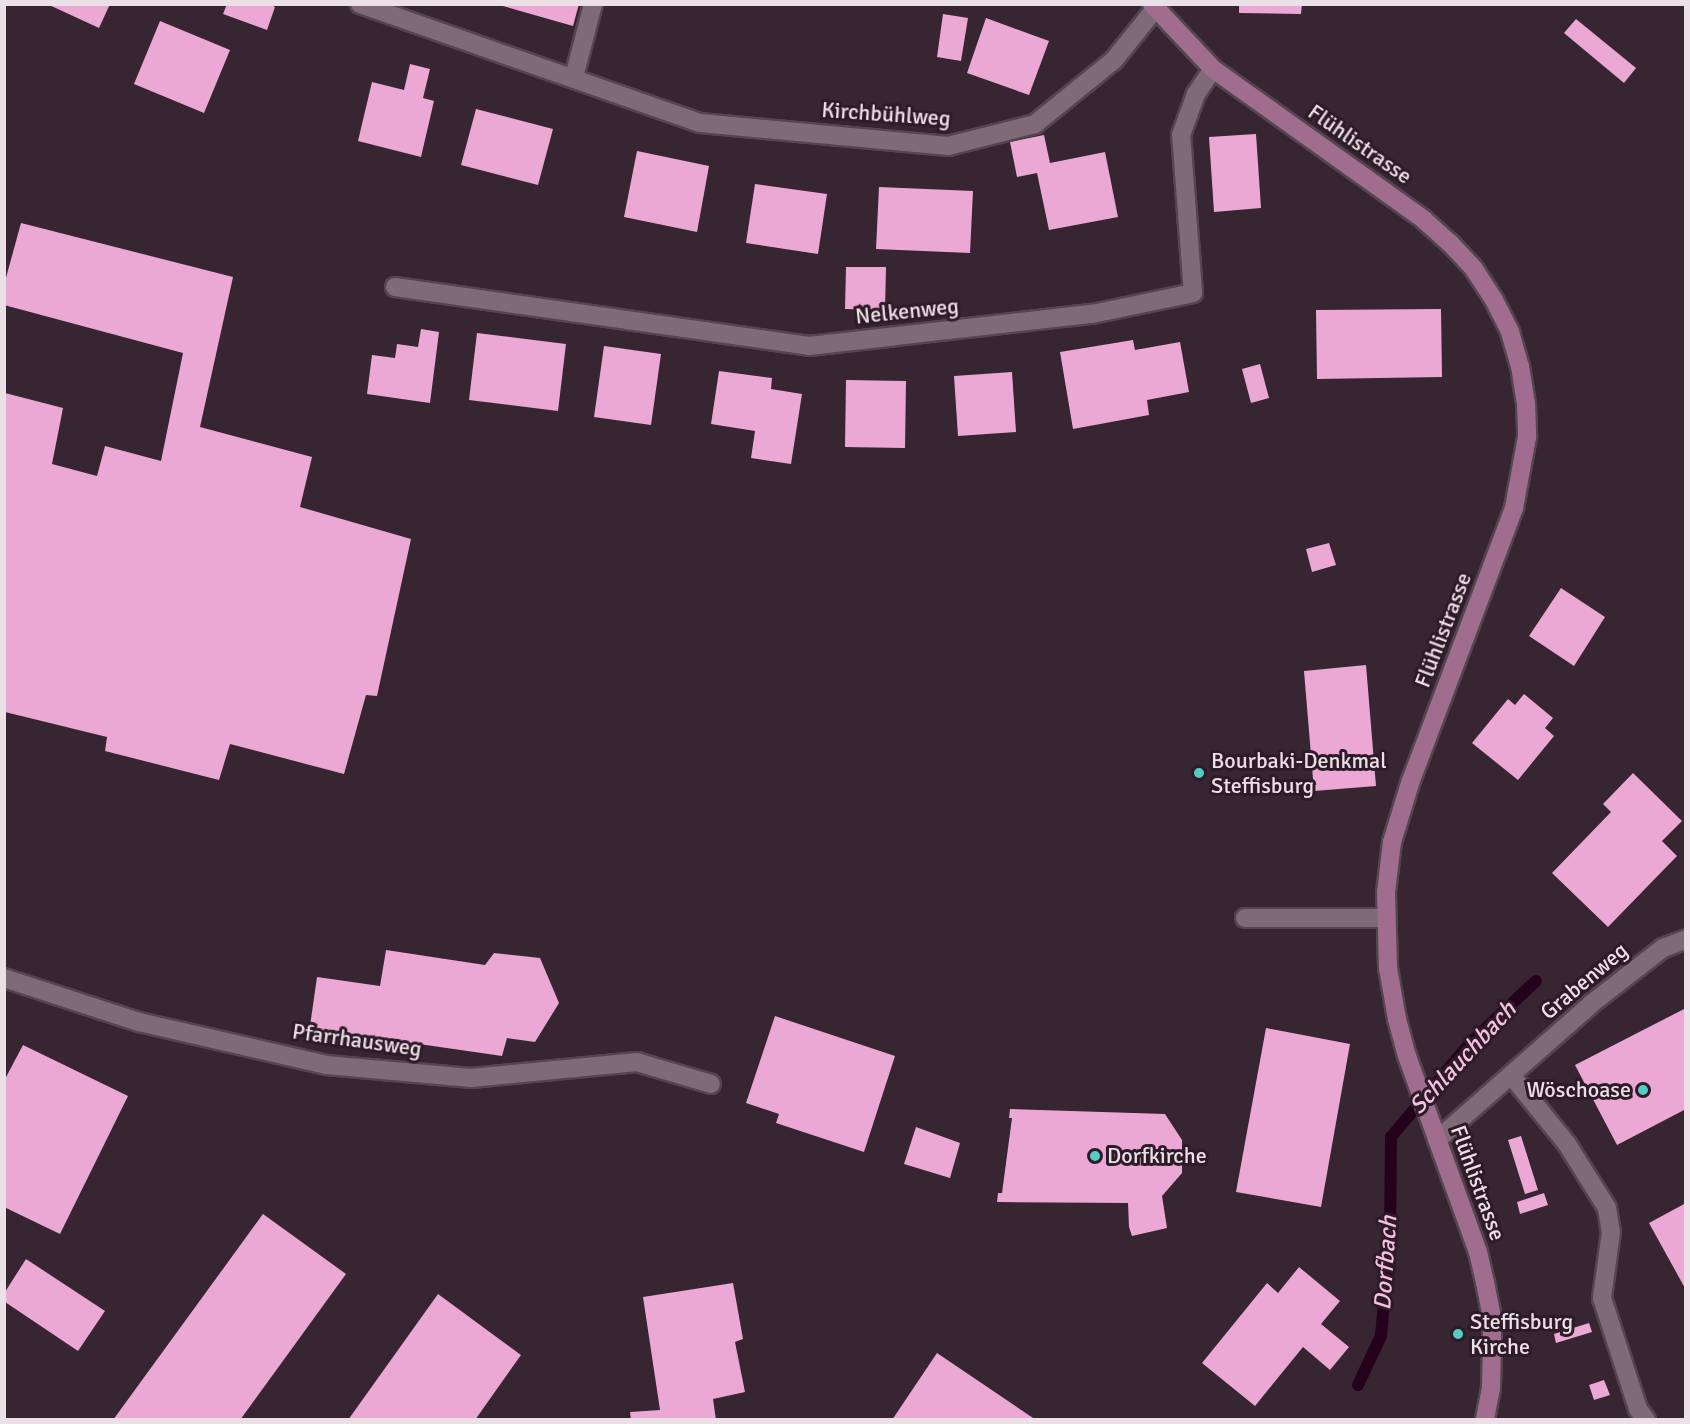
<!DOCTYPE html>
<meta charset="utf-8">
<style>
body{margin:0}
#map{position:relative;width:1690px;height:1424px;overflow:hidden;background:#372531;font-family:Signika,sans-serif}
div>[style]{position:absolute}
.stream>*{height:12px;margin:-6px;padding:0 6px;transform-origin:6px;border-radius:6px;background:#26011c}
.building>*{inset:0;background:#eca8d4}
.roads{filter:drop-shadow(2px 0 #54454f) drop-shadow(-2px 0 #54454f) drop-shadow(0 2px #54454f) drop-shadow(0 -2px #54454f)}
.lane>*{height:18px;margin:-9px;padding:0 9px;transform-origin:9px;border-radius:9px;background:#7f6a77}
.street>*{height:18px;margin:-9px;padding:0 9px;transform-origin:9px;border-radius:9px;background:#7f6a77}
.secondary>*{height:18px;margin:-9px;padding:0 9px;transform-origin:9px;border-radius:9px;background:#a06d8f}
.dots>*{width:16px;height:16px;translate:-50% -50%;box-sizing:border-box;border:3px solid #2d1b27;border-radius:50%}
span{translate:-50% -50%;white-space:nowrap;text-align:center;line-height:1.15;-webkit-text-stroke:6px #2d1b27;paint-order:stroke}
.street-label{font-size:22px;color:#ece0e7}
.poi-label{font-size:22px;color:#ece0e7}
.left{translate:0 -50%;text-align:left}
.right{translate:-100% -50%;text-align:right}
.water-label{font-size:24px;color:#f6c0e2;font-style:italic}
.frame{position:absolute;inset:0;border:6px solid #ece0e7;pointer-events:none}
</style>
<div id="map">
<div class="stream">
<div style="left:1358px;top:1385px;width:54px;rotate:-64.9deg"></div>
<div style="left:1381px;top:1336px;width:100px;rotate:-84.9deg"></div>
<div style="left:1390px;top:1236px;width:99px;rotate:-89.4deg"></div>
<div style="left:1391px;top:1137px;width:124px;rotate:-49.9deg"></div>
<div style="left:1471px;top:1042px;width:89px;rotate:-43.2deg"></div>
</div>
<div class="building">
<div style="clip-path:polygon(47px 4px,110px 4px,99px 28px)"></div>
<div style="clip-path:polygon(227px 4px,269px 4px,275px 7px,267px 30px,223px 14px)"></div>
<div style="clip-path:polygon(496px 4px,579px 4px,573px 26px)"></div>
<div style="clip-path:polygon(1239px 4px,1302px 4px,1301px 14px,1239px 13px)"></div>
<div style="clip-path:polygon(943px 14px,968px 18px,961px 61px,937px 57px)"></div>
<div style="clip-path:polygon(986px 18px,1049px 41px,1029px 95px,967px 73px)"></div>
<div style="clip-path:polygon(1576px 19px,1636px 68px,1624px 83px,1564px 33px)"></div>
<div style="clip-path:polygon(160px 21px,230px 50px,204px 113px,134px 84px)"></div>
<div style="clip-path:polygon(410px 64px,430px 69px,423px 98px,434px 101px,421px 157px,358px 141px,372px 82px,404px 90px)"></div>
<div style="clip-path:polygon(476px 109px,553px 129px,538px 185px,461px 165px)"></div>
<div style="clip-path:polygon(1256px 134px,1261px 208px,1214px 212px,1209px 137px)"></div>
<div style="clip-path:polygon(1044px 135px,1050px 163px,1105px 152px,1118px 217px,1049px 230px,1037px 173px,1017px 177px,1010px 142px)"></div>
<div style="clip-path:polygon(637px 151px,709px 166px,697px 232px,624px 217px)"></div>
<div style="clip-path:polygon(755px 184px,827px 194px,818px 254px,746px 243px)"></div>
<div style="clip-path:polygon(879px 187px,973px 191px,970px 253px,876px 249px)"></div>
<div style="clip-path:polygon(21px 223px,233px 277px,200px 427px,312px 457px,300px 507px,411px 539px,377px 696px,366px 695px,344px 774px,230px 744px,219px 780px,105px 751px,107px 737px,5px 712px,5px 393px,63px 408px,52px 464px,97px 476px,105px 446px,161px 461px,183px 353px,4px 305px,4px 285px)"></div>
<div style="clip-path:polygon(846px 267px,886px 267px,885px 310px,845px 309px)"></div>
<div style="clip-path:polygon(1441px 309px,1442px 377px,1317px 379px,1316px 310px)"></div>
<div style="clip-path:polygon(421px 329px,439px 332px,430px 403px,367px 394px,372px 355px,395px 358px,397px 344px,418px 347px)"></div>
<div style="clip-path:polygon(477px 333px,566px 344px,558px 411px,469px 400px)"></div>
<div style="clip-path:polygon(1133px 340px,1135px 350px,1180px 342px,1189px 392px,1147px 400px,1149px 415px,1073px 429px,1060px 352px)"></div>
<div style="clip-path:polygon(604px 346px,661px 354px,651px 425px,594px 417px)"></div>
<div style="clip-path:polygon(1260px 364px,1269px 398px,1251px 403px,1242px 369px)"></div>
<div style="clip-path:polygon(719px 371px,772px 378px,771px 389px,802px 394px,791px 464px,751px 458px,755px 431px,711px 424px)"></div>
<div style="clip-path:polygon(1012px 372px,1016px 432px,958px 436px,954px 376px)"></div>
<div style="clip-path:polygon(846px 380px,906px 381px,905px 448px,845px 447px)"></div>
<div style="clip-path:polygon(1329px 543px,1336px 565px,1312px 572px,1306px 549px)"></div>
<div style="clip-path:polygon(1561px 588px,1605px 617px,1574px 666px,1529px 636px)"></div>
<div style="clip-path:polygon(1366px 665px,1376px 786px,1314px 791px,1304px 671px)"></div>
<div style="clip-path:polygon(1524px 694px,1553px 718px,1545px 728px,1554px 736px,1518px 780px,1472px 743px,1508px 699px,1515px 705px)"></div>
<div style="clip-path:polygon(1633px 773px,1682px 821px,1662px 841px,1677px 856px,1608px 927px,1552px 873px,1611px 812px,1603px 804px)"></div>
<div style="clip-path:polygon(386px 950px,485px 965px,494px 953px,540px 958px,559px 1003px,535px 1042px,507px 1038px,502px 1056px,419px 1044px,417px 1056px,308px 1040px,317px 977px,380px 986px)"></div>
<div style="clip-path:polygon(1686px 1008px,1686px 1109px,1617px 1145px,1575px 1065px)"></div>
<div style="clip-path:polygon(775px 1016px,895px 1056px,864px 1152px,776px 1123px,779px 1114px,746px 1103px)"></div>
<div style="clip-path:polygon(1266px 1028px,1350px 1044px,1321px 1207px,1236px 1192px)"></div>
<div style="clip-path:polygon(23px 1045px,128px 1096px,60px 1234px,4px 1207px,4px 1081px)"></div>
<div style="clip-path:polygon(1010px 1109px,1165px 1114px,1182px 1140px,1182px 1173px,1162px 1196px,1167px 1228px,1132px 1236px,1129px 1227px,1128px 1203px,997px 1202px,998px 1193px,1002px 1193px,1012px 1118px,1009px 1118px)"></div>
<div style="clip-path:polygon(916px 1127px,960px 1143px,950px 1178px,904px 1164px)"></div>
<div style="clip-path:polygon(1521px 1136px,1538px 1190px,1525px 1194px,1508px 1140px)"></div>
<div style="clip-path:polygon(1544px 1193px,1548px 1205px,1520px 1214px,1517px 1202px)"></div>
<div style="clip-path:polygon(1686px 1203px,1686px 1290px,1649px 1223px)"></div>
<div style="clip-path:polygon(263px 1214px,346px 1274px,240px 1420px,113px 1420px)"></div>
<div style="clip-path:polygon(26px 1259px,105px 1311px,78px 1351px,5px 1302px,5px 1292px)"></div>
<div style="clip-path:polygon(1299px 1267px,1340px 1301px,1321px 1324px,1349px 1347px,1330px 1370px,1303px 1347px,1255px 1406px,1202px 1363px,1267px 1283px,1278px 1293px)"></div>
<div style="clip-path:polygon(733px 1283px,743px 1339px,735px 1342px,745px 1392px,713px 1399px,716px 1420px,631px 1420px,630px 1412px,660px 1410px,643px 1297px)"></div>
<div style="clip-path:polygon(438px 1294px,521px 1355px,475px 1420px,348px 1420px)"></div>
<div style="clip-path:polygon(1589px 1323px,1592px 1332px,1556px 1343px,1554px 1334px)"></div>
<div style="clip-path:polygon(937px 1353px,1036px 1420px,892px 1420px)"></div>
<div style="clip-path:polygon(1604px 1380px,1610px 1395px,1594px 1400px,1589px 1385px)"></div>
</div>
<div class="roads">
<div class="lane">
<div style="left:1245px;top:918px;width:141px"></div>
<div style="left:1511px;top:1075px;width:89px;rotate:50.9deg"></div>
<div style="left:1567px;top:1144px;width:75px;rotate:58deg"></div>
<div style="left:1607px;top:1208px;width:24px;rotate:81deg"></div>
<div style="left:1611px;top:1232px;width:67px;rotate:97.8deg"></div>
<div style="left:1602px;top:1298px;width:117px;rotate:72deg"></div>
<div style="left:1638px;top:1409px;width:14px;rotate:54deg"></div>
</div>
<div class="street">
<div style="left:360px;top:4px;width:360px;rotate:19.3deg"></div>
<div style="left:700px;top:123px;width:249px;rotate:5.3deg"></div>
<div style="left:948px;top:146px;width:90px;rotate:-14.2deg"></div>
<div style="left:1035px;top:124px;width:102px;rotate:-39deg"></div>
<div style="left:1114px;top:60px;width:64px;rotate:-51.3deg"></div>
<div style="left:574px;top:77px;width:75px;rotate:-75.4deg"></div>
<div style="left:395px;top:287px;width:418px;rotate:8.1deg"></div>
<div style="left:809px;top:346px;width:285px;rotate:-6.5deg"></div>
<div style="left:1092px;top:314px;width:103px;rotate:-11.7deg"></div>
<div style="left:1193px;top:293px;width:158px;rotate:-94.3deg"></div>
<div style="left:1181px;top:135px;width:44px;rotate:-69.9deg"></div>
<div style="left:1196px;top:94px;width:30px;rotate:-56deg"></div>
<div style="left:4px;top:978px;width:142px;rotate:18.1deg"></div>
<div style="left:139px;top:1022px;width:192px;rotate:12.9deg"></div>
<div style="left:326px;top:1065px;width:146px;rotate:5.1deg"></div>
<div style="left:471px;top:1078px;width:167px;rotate:-5.5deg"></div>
<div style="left:637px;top:1062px;width:77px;rotate:16.6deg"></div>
<div style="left:1437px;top:1140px;width:205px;rotate:-41.4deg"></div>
<div style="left:1591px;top:1004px;width:91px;rotate:-37.9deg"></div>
<div style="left:1663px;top:948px;width:25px;rotate:-21deg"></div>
</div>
<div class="secondary">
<div style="left:1152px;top:4px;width:89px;rotate:46.8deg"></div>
<div style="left:1213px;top:69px;width:258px;rotate:35.5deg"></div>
<div style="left:1423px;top:219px;width:36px;rotate:42deg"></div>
<div style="left:1450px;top:243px;width:35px;rotate:47deg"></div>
<div style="left:1474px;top:269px;width:37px;rotate:57deg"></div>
<div style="left:1494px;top:300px;width:36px;rotate:63deg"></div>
<div style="left:1510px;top:332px;width:35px;rotate:74deg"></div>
<div style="left:1520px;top:366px;width:36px;rotate:81deg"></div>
<div style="left:1526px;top:402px;width:35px;rotate:88deg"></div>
<div style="left:1527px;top:437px;width:72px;rotate:100.4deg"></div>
<div style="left:1514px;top:508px;width:291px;rotate:110.7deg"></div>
<div style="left:1411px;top:780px;width:65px;rotate:107deg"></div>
<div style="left:1392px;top:842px;width:50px;rotate:96.8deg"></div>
<div style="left:1386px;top:892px;width:76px;rotate:88.5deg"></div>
<div style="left:1388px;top:968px;width:52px;rotate:80deg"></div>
<div style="left:1397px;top:1019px;width:38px;rotate:75deg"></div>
<div style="left:1407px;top:1056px;width:208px;rotate:70.1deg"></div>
<div style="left:1478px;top:1252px;width:31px;rotate:77deg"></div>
<div style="left:1485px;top:1282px;width:37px;rotate:79deg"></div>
<div style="left:1492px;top:1318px;width:26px;rotate:90deg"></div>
<div style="left:1492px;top:1344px;width:44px;rotate:91.3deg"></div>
<div style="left:1491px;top:1388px;width:33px;rotate:101deg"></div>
</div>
</div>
<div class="dots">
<div style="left:1199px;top:773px;background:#54cdc7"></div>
<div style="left:1643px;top:1090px;background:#54cdc7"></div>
<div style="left:1095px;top:1156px;background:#54cdc7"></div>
<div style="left:1458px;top:1334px;background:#54cdc7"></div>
</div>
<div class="street-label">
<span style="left:886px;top:114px;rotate:4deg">Kirchbühlweg</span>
<span style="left:1360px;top:144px;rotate:35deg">Flühlistrasse</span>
<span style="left:907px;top:311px;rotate:-6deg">Nelkenweg</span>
<span style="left:1443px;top:630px;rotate:-69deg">Flühlistrasse</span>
<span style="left:1584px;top:981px;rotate:-40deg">Grabenweg</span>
<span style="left:357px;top:1040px;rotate:8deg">Pfarrhausweg</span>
<span style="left:1478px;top:1183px;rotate:70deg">Flühlistrasse</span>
</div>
<div class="poi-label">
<span class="left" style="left:1211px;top:773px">Bourbaki-Denkmal<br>Steffisburg</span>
<span class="right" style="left:1631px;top:1090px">Wöschoase</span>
<span class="left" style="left:1107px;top:1156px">Dorfkirche</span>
<span class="left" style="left:1470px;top:1334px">Steffisburg<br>Kirche</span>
</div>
<div class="water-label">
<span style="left:1463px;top:1058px;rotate:-47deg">Schlauchbach</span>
<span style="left:1386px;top:1263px;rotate:-86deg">Dorfbach</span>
</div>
<div class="frame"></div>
</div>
